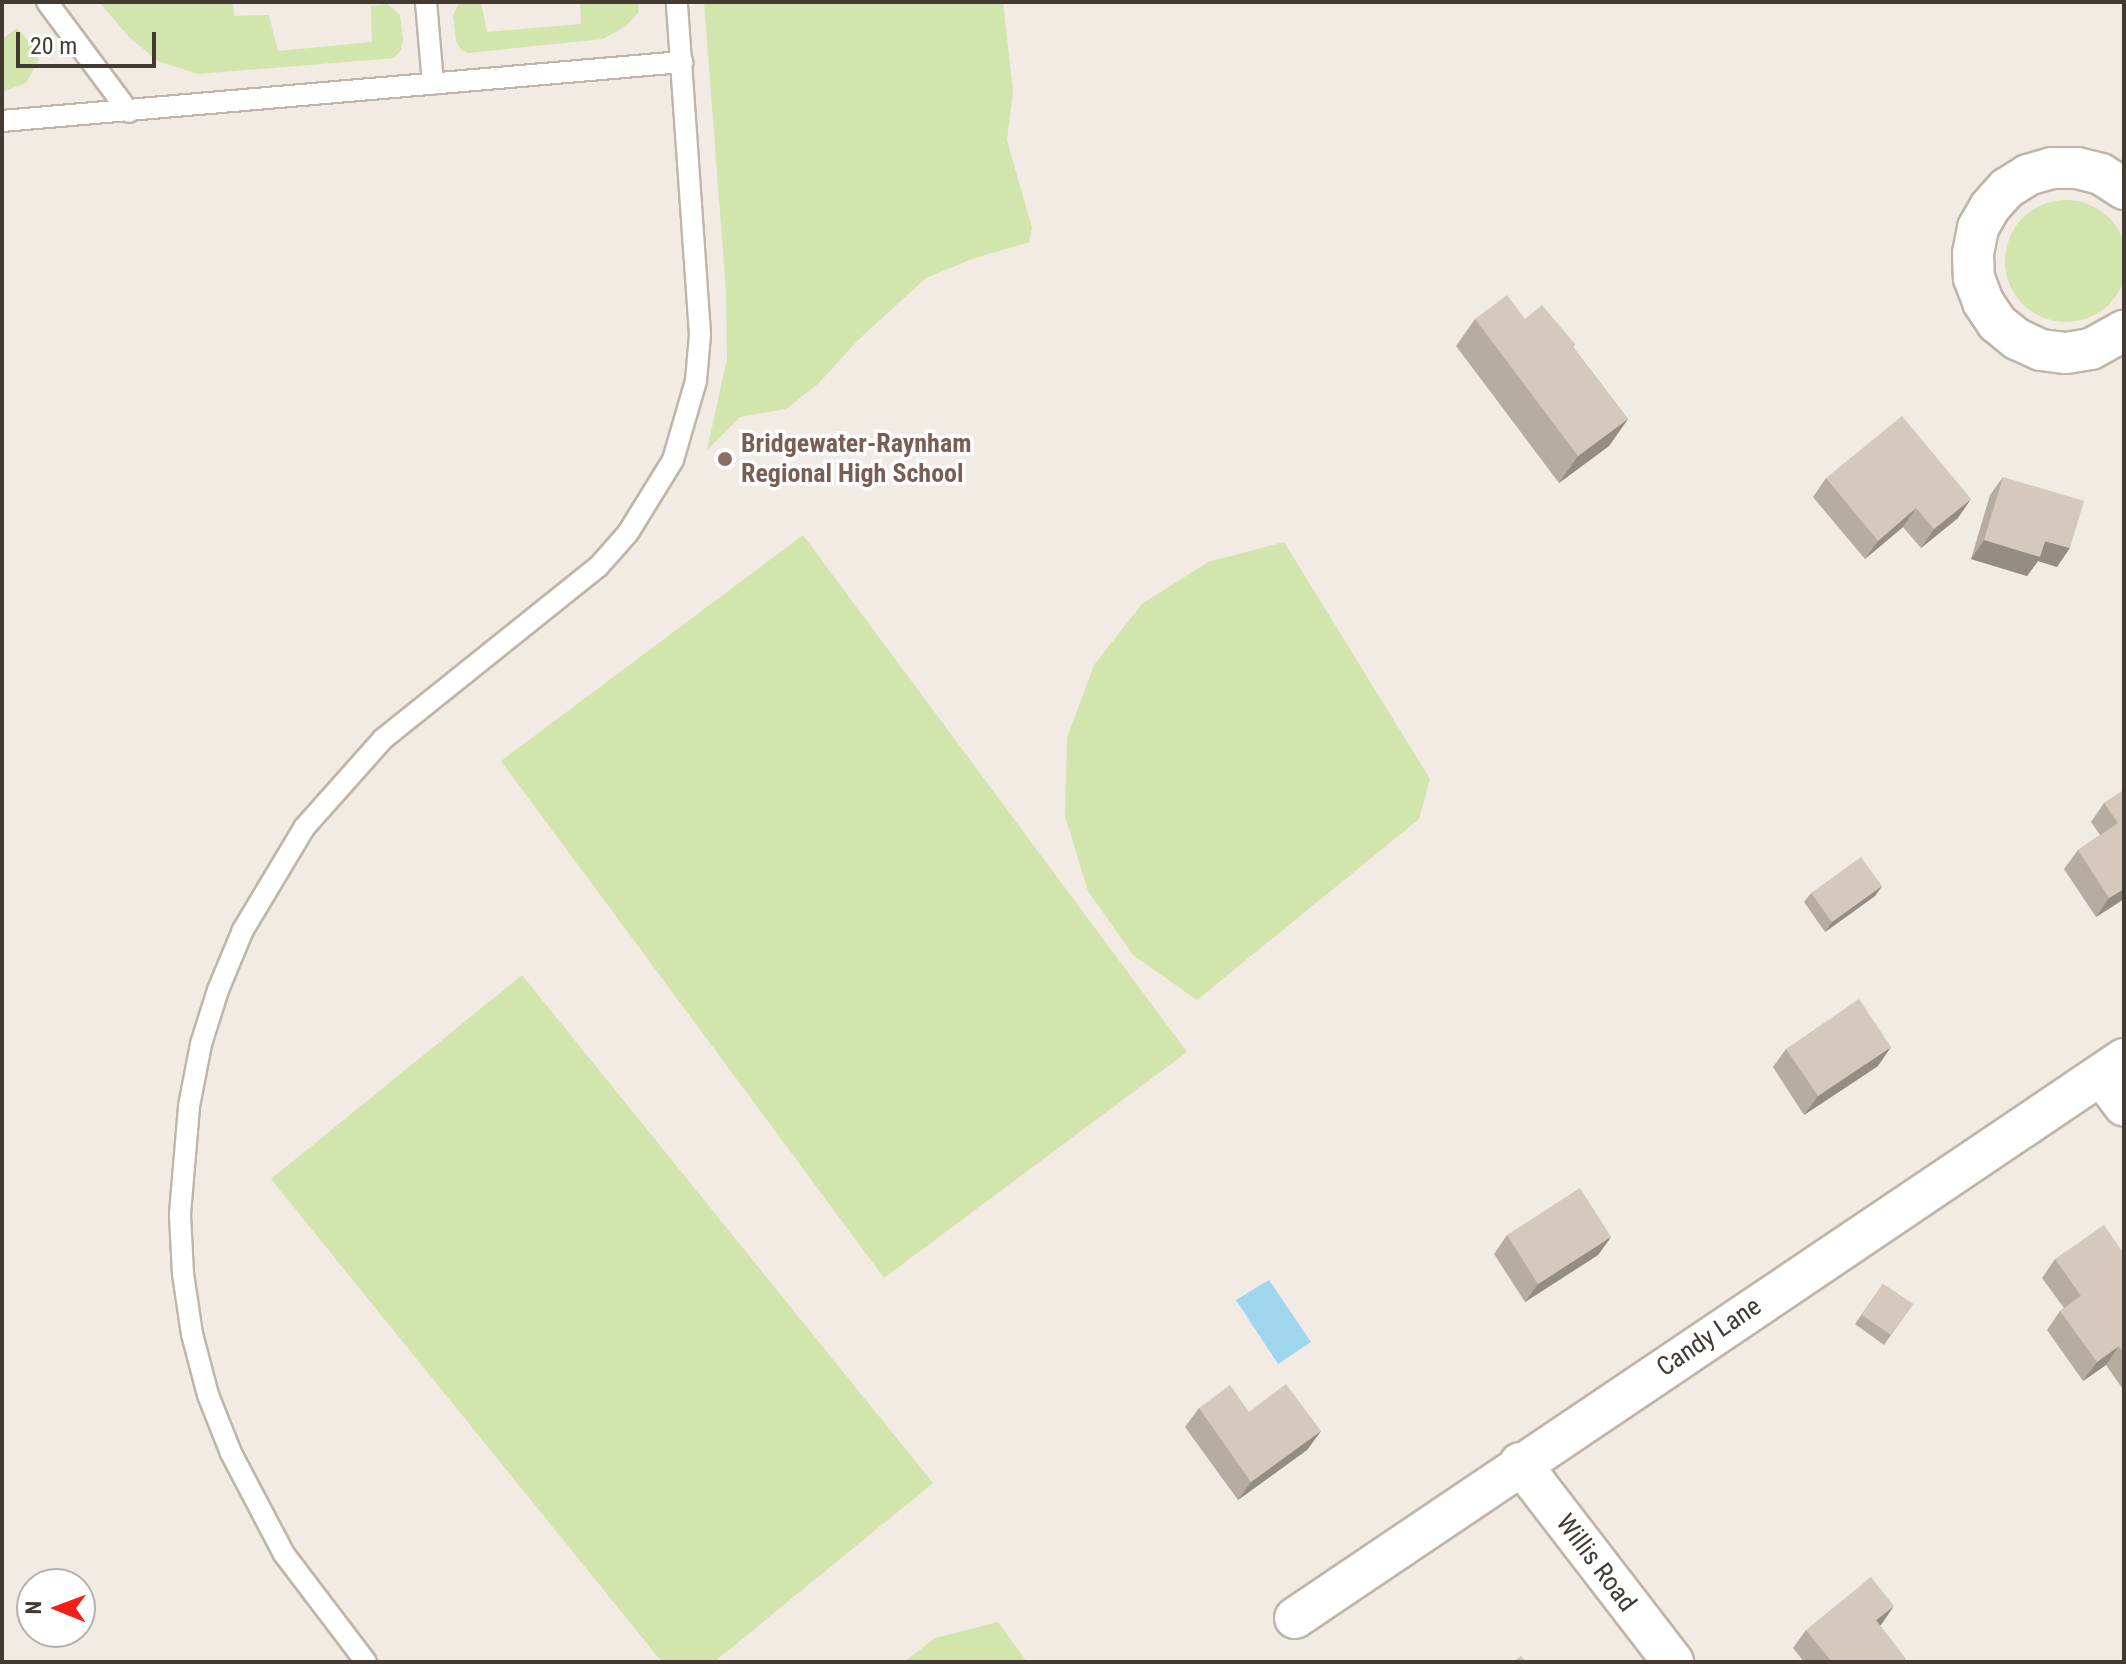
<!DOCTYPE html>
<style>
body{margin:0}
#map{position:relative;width:2126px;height:1664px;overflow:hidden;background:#f1ebe3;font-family:"Roboto Condensed",sans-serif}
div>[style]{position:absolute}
.green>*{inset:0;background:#d1e5ac}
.round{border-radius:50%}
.water>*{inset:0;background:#9fd6ee}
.roads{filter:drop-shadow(2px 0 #bfb5a9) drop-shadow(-2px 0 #bfb5a9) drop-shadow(0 2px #bfb5a9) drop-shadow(0 -2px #bfb5a9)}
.service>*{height:20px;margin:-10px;padding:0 10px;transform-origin:10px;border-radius:10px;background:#fff}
.minor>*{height:40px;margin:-20px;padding:0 20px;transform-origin:20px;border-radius:20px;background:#fff}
.wall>*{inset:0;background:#b7aca2}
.shaded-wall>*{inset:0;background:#958c84}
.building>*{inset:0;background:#d5c8bc}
.dots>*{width:22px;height:22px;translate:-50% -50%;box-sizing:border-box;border:4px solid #fff;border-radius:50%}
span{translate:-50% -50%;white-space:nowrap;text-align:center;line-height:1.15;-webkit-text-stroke:7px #fff;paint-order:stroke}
.education-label{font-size:26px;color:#785e54;font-weight:700}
.left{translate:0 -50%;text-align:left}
.street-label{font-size:26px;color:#433b33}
.frame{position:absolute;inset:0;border:4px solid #433b33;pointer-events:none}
.north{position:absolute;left:16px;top:1568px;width:80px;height:80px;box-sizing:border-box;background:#fff;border:2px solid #b4b1ad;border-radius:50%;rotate:271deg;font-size:22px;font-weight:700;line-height:32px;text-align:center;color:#433b33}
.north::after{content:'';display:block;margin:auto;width:28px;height:36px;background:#f51f16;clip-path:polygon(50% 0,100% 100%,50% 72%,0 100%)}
.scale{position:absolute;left:16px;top:32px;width:140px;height:36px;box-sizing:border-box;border:4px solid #433b33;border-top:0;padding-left:10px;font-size:24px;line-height:28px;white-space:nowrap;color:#433b33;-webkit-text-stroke:6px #fff;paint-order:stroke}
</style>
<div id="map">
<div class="green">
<div style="clip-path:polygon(99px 2px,233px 2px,234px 16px,269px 15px,278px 51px,372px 42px,371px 6px,387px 4px,400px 15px,403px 40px,401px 50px,394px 58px,198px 74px,158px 61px,130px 38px)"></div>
<div style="clip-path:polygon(460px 2px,481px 2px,487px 32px,581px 24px,580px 2px,638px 2px,639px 12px,626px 26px,603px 39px,468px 53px,461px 50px,456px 41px,453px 15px)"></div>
<div style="clip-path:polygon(704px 2px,1003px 2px,1013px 91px,1007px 140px,1032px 228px,1029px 242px,972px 259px,926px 278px,857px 341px,819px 383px,786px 409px,740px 417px,707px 450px,727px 359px,726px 291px)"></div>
<div style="clip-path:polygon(17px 28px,35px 49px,39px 60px,26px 83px,2px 92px,2px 39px)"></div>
<div class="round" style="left:2005px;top:200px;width:122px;height:122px"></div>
<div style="clip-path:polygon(803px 535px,1187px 1052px,884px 1278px,501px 761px)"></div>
<div style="clip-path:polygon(1284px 542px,1430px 779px,1419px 819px,1197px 1000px,1133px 955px,1088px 891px,1065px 816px,1067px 738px,1094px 665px,1142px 604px,1208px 562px)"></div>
<div style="clip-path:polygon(522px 975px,933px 1483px,714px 1662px,662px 1662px,271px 1179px)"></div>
<div style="clip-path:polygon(998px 1622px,1027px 1662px,904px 1662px,935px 1638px)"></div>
</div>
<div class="water">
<div style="clip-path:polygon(1269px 1280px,1311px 1342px,1278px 1364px,1236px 1300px)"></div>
</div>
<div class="roads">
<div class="service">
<div style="left:47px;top:2px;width:137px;rotate:53.3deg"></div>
<div style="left:426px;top:2px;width:82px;rotate:85.1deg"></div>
<div style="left:2px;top:121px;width:683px;rotate:-4.96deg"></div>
<div style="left:366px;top:1662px;width:136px;rotate:-127.2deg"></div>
<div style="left:284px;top:1554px;width:114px;rotate:-117.7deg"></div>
<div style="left:231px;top:1453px;width:62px;rotate:-111.6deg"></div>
<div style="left:208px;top:1395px;width:63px;rotate:-104.7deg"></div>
<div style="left:192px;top:1334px;width:61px;rotate:-98.5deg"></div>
<div style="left:183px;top:1274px;width:60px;rotate:-92.9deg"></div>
<div style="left:180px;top:1214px;width:108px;rotate:-85.2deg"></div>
<div style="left:189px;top:1106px;width:63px;rotate:-79deg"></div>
<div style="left:201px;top:1044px;width:57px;rotate:-72.5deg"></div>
<div style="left:218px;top:990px;width:65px;rotate:-67.4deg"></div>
<div style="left:243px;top:930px;width:119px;rotate:-59.1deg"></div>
<div style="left:304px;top:828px;width:119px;rotate:-48.4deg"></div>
<div style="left:383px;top:739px;width:275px;rotate:-38.7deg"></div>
<div style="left:598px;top:567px;width:45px;rotate:-48.6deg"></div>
<div style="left:628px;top:533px;width:86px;rotate:-58.3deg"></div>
<div style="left:673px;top:460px;width:82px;rotate:-73.8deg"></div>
<div style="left:696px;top:381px;width:47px;rotate:-85.1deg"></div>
<div style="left:700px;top:334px;width:333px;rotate:-94deg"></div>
</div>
<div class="minor">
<div style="left:2124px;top:189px;width:27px;rotate:-147deg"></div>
<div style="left:2101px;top:174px;width:25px;rotate:-166deg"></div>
<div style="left:2077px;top:168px;width:25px;rotate:180deg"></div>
<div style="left:2052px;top:168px;width:25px;rotate:164deg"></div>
<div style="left:2028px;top:175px;width:25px;rotate:148deg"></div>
<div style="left:2007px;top:188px;width:25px;rotate:132deg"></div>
<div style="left:1990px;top:207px;width:24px;rotate:120deg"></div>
<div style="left:1978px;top:228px;width:25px;rotate:101deg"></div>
<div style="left:1973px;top:253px;width:25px;rotate:88deg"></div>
<div style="left:1974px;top:278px;width:26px;rotate:69deg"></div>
<div style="left:1983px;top:302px;width:25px;rotate:56deg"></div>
<div style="left:1997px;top:323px;width:26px;rotate:39deg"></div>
<div style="left:2017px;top:339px;width:26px;rotate:25deg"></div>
<div style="left:2041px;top:350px;width:25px;rotate:7deg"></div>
<div style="left:2066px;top:353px;width:25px;rotate:-9deg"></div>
<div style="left:2091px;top:349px;width:38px;rotate:-29deg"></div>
<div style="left:2101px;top:1075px;width:38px;rotate:53deg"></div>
<div style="left:1520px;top:1463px;width:251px;rotate:52.4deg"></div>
<div style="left:1295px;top:1618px;width:1000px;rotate:-33.99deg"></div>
</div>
</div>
<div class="wall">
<div style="clip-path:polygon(1475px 319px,1525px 319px,1575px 344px,1573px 347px,1628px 419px,1609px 446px,1559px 483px,1456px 346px)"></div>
<div style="clip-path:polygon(2003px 477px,2057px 567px,2038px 561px,2027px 576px,1971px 559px,1990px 495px)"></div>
<div style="clip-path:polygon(1826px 478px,1958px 518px,1921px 548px,1903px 527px,1865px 559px,1813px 497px)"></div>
<div style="clip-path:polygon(2124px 790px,2124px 899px,2096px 917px,2064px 869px,2078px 850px,2100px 835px,2091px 822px,2104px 803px)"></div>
<div style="clip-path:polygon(1882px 886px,1875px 896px,1825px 932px,1804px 902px,1811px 893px)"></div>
<div style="clip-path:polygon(1786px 1049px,1878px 1066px,1804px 1115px,1773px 1067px)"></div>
<div style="clip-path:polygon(1507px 1235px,1611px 1237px,1598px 1255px,1525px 1302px,1494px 1254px)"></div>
<div style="clip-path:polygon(2124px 1254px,2124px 1387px,2122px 1388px,2106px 1365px,2083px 1381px,2047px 1330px,2060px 1311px,2064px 1308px,2042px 1278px,2055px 1259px)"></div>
<div style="clip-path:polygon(1883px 1284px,1913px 1304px,1884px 1345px,1855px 1324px)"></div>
<div style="clip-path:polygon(1199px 1408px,1249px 1412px,1321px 1431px,1307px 1450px,1238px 1500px,1185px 1427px)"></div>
<div style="clip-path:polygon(1880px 1626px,1904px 1662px,1804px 1662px,1793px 1648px,1806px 1630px)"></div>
</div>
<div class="shaded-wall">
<div style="clip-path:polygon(1628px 419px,1609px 446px,1559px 483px,1578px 456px)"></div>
<div style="clip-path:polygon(1971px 499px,1958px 518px,1921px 548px,1934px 529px)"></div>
<div style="clip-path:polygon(1916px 508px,1903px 527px,1865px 559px,1878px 541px)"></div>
<div style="clip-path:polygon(1984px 540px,2045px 541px,2070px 548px,2057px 567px,2038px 561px,2027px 576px,1971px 559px)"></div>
<div style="clip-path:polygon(1882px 886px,1875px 896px,1825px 932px,1832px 922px)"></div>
<div style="clip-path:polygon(2124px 889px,2124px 899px,2096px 917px,2109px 898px)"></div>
<div style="clip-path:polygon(1891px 1047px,1878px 1066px,1804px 1115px,1818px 1096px)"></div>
<div style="clip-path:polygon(1611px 1237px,1598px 1255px,1525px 1302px,1538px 1284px)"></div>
<div style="clip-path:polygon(2119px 1346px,2106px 1365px,2083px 1381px,2097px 1362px)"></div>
<div style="clip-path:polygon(1321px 1431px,1307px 1450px,1238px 1500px,1251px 1482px)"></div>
<div style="clip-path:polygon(1894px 1606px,1881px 1625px,1863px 1639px,1876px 1620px)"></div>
</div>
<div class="building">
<div style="clip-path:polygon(1507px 295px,1525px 319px,1542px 305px,1575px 344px,1572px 346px,1628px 419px,1578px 456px,1475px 319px)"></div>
<div style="clip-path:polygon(1902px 416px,1971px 499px,1934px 529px,1916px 508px,1878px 541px,1826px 478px)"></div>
<div style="clip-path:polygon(2003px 477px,2084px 501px,2070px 548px,2045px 541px,2040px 557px,1984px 540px)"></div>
<div style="clip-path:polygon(2124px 790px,2124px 889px,2109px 898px,2078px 850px,2118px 823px,2104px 803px)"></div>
<div style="clip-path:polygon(1861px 857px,1882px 886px,1832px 922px,1811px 893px)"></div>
<div style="clip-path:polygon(1859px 999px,1891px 1047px,1818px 1096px,1786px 1049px)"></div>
<div style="clip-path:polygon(1580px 1188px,1611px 1237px,1538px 1284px,1507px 1235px)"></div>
<div style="clip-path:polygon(2104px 1225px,2124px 1254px,2124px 1353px,2119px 1346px,2097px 1362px,2060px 1311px,2081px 1296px,2055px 1259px)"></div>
<div style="clip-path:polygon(1883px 1284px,1913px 1304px,1891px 1335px,1862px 1315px)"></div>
<div style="clip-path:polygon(1286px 1384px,1321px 1431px,1251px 1482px,1199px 1408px,1230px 1385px,1249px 1412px)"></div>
<div style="clip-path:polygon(1871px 1577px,1894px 1606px,1876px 1620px,1906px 1659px,1902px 1662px,1832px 1662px,1806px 1630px)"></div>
<div style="clip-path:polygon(1521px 1656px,1526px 1662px,1513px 1662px)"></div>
</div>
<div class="dots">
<div style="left:725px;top:459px;background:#8d6e63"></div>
</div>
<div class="education-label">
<span class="left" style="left:741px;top:459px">Bridgewater-Raynham<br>Regional High School</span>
</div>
<div class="street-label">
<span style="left:1709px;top:1337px;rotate:-34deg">Candy Lane</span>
<span style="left:1596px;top:1563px;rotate:53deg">Willis Road</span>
</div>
<div class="frame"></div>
<div class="north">N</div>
<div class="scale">20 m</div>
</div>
